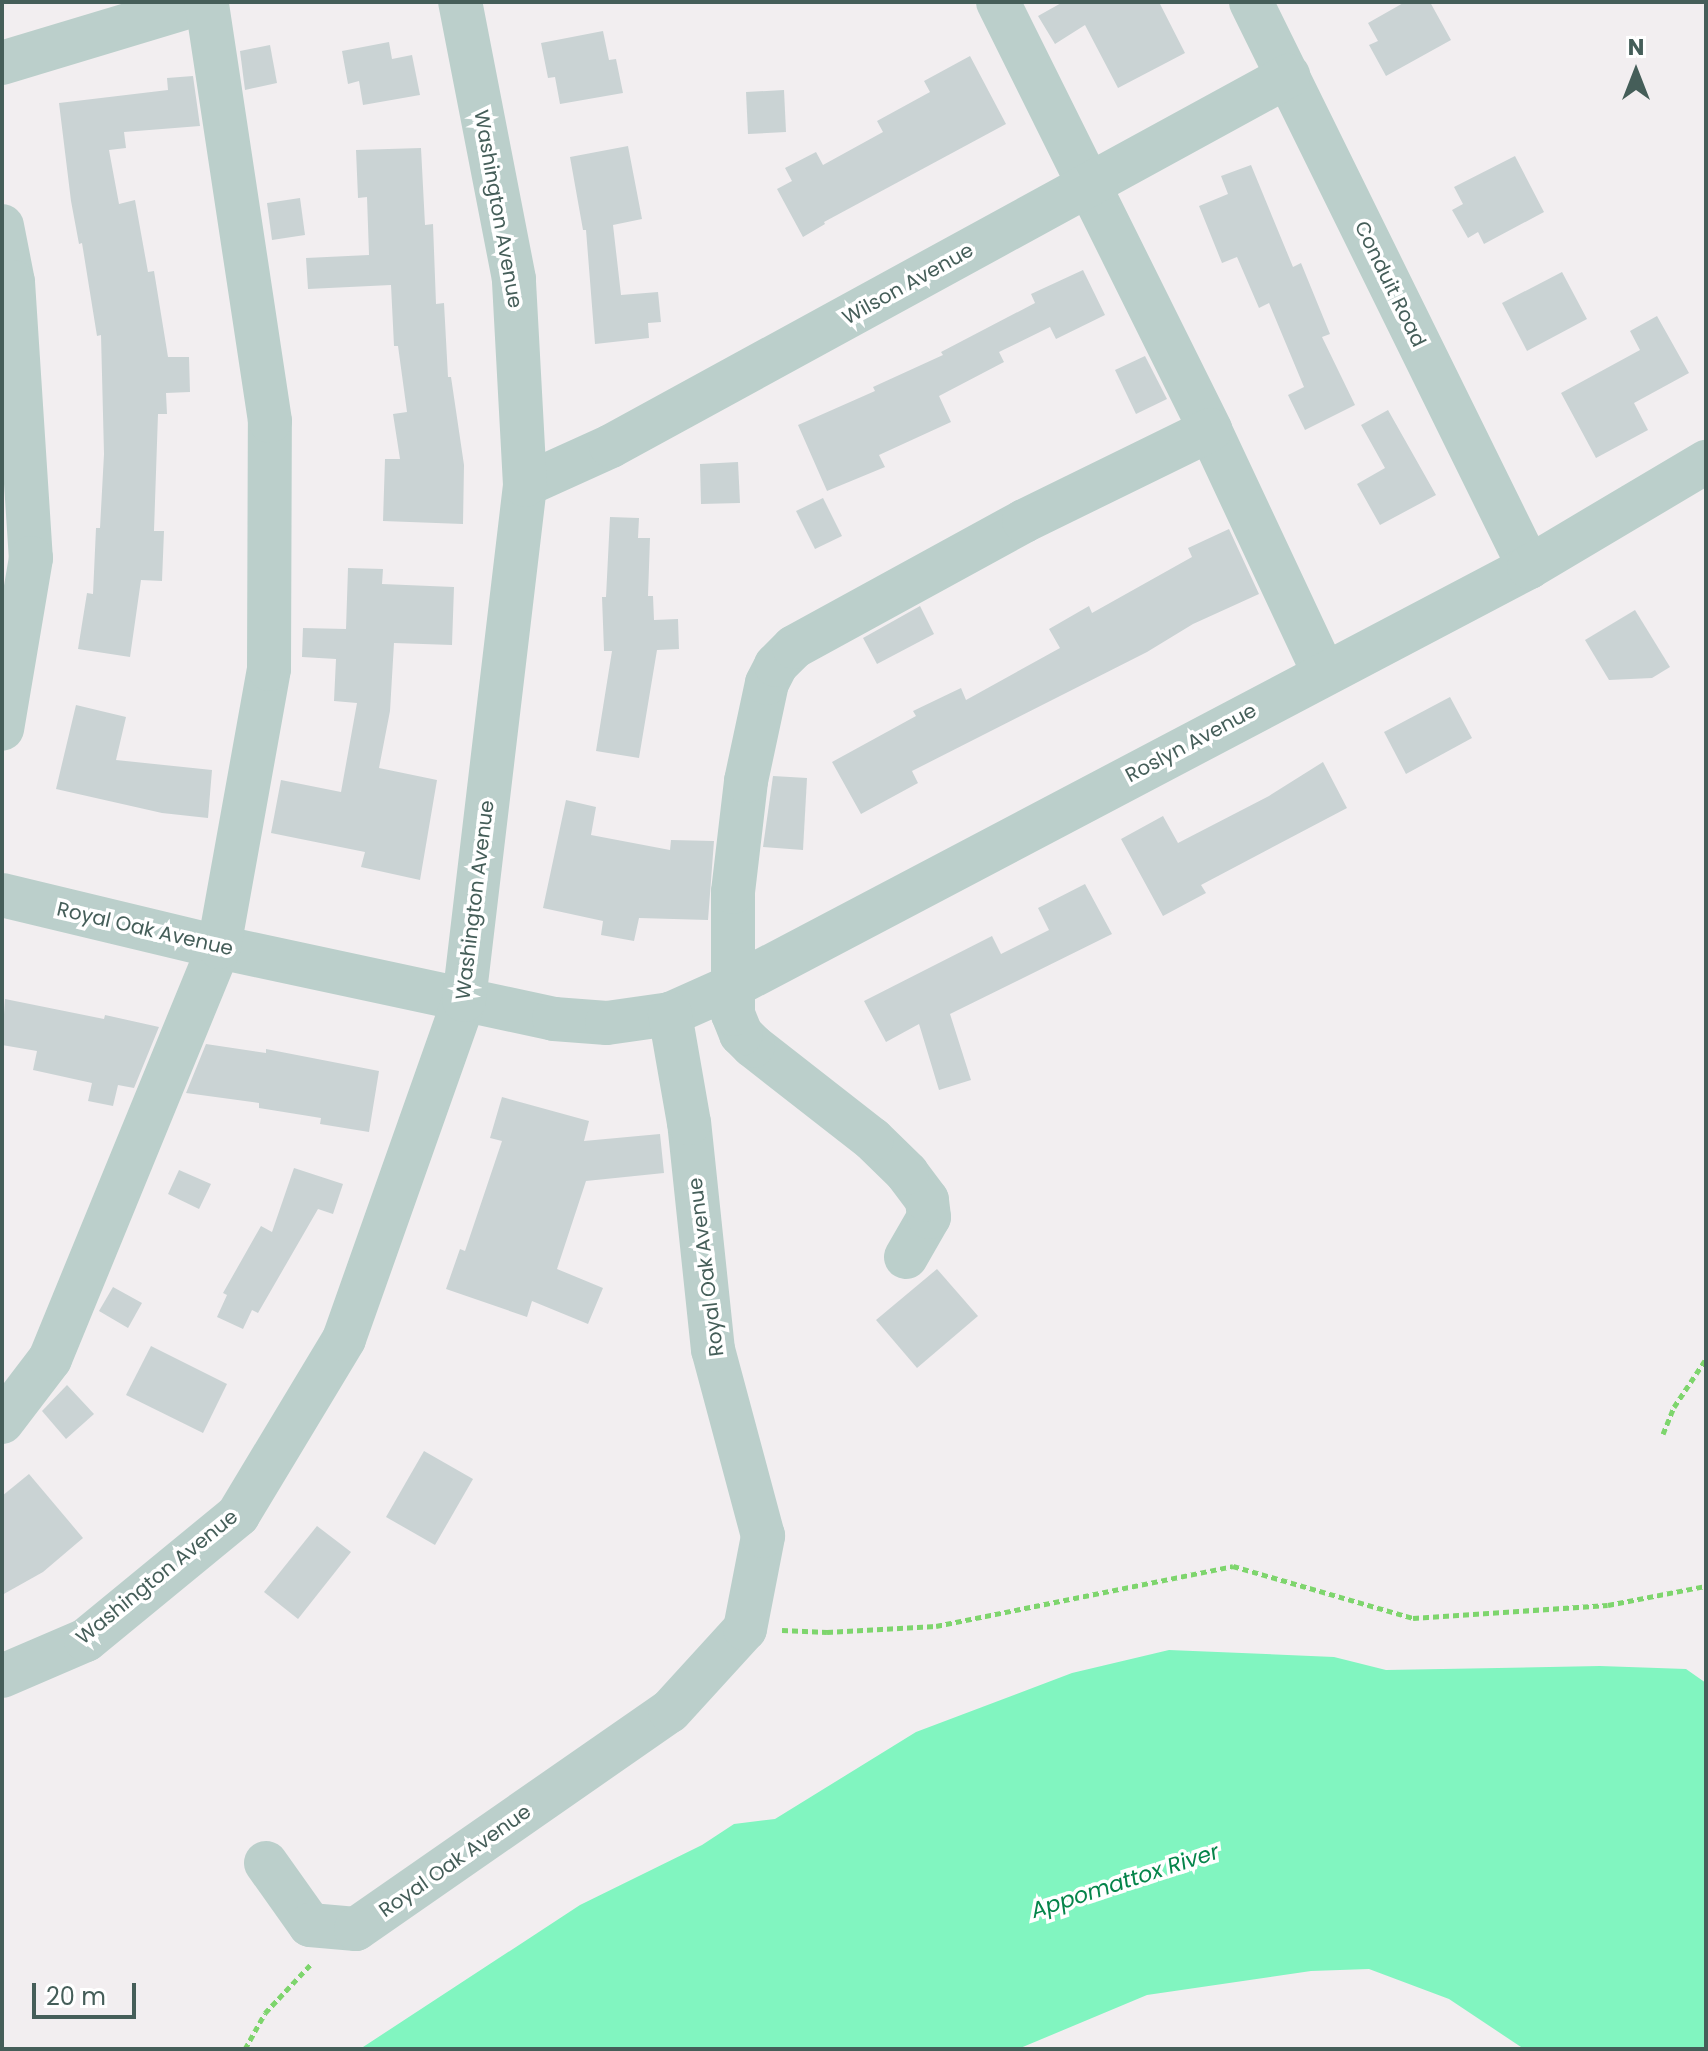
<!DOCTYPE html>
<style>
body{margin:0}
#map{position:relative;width:1708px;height:2051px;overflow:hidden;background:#f2eef0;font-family:Poppins,sans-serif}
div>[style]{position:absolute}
.water>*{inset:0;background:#81f5c0}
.building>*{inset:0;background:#cad3d4}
.path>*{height:5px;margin-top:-2.5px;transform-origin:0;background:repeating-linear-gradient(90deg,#7ed56d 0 6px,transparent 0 10px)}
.minor>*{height:44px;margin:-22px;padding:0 22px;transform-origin:22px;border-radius:22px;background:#bbcfcb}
span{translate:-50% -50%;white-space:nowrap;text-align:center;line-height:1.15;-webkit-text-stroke:7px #fff;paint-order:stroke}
.street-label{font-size:20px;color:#455e59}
.water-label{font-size:22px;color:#05844a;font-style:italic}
.frame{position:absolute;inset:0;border:4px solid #455e59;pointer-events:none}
.north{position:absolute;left:1596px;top:32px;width:80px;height:80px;-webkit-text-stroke:6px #fff;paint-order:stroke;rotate:0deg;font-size:22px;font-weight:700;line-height:32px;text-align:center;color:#455e59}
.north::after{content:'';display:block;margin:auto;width:28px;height:36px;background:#455e59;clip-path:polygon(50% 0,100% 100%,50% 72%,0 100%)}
.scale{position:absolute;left:32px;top:1983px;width:104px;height:36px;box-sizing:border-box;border:4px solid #455e59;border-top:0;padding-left:10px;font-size:24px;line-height:28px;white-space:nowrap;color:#455e59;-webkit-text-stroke:6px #fff;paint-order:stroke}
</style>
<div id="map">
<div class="water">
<div style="clip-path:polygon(1169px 1650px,1334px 1657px,1386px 1670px,1600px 1666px,1686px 1669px,1706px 1683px,1706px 2049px,1524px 2049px,1449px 1999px,1369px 1969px,1311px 1971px,1147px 1995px,1018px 2049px,360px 2049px,580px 1905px,702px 1845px,734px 1824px,775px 1819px,916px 1732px,1072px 1673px)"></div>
</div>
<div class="building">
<div style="clip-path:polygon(1063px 2px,1159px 2px,1185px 53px,1118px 88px,1085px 25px,1055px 44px,1038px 16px)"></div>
<div style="clip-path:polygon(1405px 2px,1430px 2px,1451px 40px,1386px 76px,1369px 45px,1378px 41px,1368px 23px)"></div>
<div style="clip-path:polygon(603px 31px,609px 60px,616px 59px,623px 93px,560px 104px,555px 77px,548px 78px,541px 43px)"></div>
<div style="clip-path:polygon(389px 42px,392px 59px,412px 55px,420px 95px,363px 105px,359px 81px,348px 84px,342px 51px)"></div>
<div style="clip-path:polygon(270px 45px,277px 83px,245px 90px,240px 51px)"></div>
<div style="clip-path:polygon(970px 56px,1006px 124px,824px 222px,825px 224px,803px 237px,777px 189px,792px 181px,785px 168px,816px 152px,823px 165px,883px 132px,877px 121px,930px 92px,924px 81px)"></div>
<div style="clip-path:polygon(193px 76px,200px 126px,124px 132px,126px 148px,109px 150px,119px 204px,135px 200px,148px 272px,154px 271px,168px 357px,189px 357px,190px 392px,166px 393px,167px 414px,158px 414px,154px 531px,164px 531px,162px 581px,141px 580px,130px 657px,78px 649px,87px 593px,93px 594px,96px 528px,100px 528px,104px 454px,101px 335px,97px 336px,82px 243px,79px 244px,71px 201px,59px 103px,168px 90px,167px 78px)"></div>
<div style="clip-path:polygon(784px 90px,786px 132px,748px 134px,746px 92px)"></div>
<div style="clip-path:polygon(628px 146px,642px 219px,613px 225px,621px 295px,658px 292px,661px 322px,648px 323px,649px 338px,595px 344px,586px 230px,583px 230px,570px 157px)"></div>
<div style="clip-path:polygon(421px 148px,425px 225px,433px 224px,436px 304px,444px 303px,448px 377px,451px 377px,464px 465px,463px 524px,383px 521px,385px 459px,400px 459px,393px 414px,407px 412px,398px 346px,394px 346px,391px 285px,308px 289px,306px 258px,369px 255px,367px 197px,358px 198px,356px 150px)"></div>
<div style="clip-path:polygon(1515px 156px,1544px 212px,1484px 244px,1478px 232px,1468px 238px,1452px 210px,1463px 204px,1454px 187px)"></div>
<div style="clip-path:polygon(1251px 165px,1293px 267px,1301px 263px,1330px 334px,1322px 337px,1355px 405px,1305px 430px,1288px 395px,1304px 387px,1269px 303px,1259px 308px,1237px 257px,1222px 263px,1199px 206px,1228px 194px,1221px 176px)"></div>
<div style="clip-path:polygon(300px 198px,305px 235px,272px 240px,267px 203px)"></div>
<div style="clip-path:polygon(1083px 270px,1105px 315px,1056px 339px,1050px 327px,999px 352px,1004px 362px,939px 396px,951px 422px,879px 455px,885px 467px,827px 491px,798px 425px,875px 391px,873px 387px,943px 355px,941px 352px,1035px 303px,1031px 294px)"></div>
<div style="clip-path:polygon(1562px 272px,1587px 319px,1527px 351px,1502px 303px)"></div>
<div style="clip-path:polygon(1657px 316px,1689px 373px,1634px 403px,1648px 430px,1596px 458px,1561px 393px,1640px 350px,1630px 331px)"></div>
<div style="clip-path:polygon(1145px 356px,1167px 399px,1136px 414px,1115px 370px)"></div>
<div style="clip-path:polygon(1388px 410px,1436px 495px,1380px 525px,1357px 484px,1385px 468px,1361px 425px)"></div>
<div style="clip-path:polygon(738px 462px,740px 503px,701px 504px,700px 464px)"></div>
<div style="clip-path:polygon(823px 498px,842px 536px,815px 549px,796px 511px)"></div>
<div style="clip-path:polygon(610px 517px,639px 518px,638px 538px,650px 538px,648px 596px,653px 596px,654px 620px,678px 619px,679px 649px,657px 650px,639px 758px,596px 751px,612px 651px,604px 651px,602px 597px,606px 597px)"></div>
<div style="clip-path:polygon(1229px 529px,1259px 594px,1193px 624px,1147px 652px,912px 771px,918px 783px,861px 814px,832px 762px,916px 716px,913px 711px,961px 688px,966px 700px,1060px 648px,1049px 629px,1089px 606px,1092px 613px,1192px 557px,1188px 548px)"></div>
<div style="clip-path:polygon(348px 568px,383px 569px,382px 584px,454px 587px,452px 645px,394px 643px,390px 711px,379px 768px,437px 780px,420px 880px,361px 867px,365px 852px,271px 833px,281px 780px,341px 792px,357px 703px,334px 701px,336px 659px,302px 657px,303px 628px,346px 629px)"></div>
<div style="clip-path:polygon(920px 606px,934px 634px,877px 664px,863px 638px)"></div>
<div style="clip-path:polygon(1635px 610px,1670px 667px,1652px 678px,1609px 680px,1585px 640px)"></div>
<div style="clip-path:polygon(1450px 697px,1472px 738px,1406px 774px,1384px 732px)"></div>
<div style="clip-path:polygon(76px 705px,126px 717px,116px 760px,212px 770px,208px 818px,162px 813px,56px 789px)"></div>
<div style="clip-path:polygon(1323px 762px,1347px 808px,1201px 885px,1206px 893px,1163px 916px,1121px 839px,1163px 816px,1178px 843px,1269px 796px)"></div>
<div style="clip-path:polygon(773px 776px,807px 778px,803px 850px,763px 847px)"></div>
<div style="clip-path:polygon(566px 800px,596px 807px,591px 835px,670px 850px,671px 840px,714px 841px,708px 920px,639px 918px,634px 941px,601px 935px,603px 921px,543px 908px)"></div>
<div style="clip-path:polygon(1085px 884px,1112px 934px,950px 1014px,971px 1080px,939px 1090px,919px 1024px,886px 1042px,864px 1001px,992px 936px,1001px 954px,1049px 930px,1038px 908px)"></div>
<div style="clip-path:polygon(5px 999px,104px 1019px,105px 1015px,159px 1027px,134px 1088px,118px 1085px,113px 1106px,88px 1101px,92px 1083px,33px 1070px,37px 1051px,2px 1045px)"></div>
<div style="clip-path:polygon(206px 1044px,266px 1053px,266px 1049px,379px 1071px,369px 1132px,320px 1124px,321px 1118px,259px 1108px,259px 1103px,186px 1093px)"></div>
<div style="clip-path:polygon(502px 1097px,589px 1121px,584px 1141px,660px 1134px,664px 1173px,586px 1181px,557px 1269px,603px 1288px,588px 1324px,532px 1301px,527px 1317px,446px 1289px,460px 1249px,465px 1251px,502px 1141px,490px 1138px)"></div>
<div style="clip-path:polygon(294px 1168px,343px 1184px,333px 1214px,318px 1209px,258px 1313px,252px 1310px,243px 1329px,217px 1317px,227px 1295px,223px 1293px,261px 1226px,272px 1232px)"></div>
<div style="clip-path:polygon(179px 1170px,211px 1184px,199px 1209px,168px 1194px)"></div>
<div style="clip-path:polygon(937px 1269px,978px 1316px,917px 1368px,876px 1320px)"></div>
<div style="clip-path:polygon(113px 1287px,142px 1303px,128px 1328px,99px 1311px)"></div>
<div style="clip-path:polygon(151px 1346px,227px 1384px,203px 1433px,126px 1395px)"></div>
<div style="clip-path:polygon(67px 1385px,94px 1414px,66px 1439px,42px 1411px)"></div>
<div style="clip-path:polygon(424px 1451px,473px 1479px,435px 1545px,386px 1517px)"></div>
<div style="clip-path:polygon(29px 1474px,83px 1538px,43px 1572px,2px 1595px,2px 1496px)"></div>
<div style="clip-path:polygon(317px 1526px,351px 1552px,298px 1619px,264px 1592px)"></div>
</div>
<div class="path">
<div style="left:1663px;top:1434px;width:29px;rotate:-68deg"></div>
<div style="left:1674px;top:1407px;width:58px;rotate:-56.3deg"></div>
<div style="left:782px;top:1630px;width:45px;rotate:2.5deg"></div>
<div style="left:827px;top:1632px;width:109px;rotate:-3.2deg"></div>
<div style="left:936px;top:1626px;width:303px;rotate:-11.4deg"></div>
<div style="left:1233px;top:1566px;width:187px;rotate:16.1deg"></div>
<div style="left:1413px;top:1618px;width:195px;rotate:-3.8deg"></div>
<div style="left:1608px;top:1605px;width:100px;rotate:-11deg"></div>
<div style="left:245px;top:2049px;width:41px;rotate:-60.9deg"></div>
<div style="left:265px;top:2013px;width:66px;rotate:-46.8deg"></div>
</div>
<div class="minor">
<div style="left:998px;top:2px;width:478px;rotate:63.6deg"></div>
<div style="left:1210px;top:430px;width:268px;rotate:64.9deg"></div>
<div style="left:1251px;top:2px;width:630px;rotate:63.8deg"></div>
<div style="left:2px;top:63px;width:211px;rotate:-16.8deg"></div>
<div style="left:2px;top:226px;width:57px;rotate:78.9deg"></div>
<div style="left:13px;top:282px;width:277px;rotate:86.3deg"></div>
<div style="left:31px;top:558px;width:173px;rotate:99.6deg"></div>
<div style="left:525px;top:485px;width:94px;rotate:-24.4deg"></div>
<div style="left:611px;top:446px;width:772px;rotate:-28.66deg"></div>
<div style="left:2px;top:895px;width:223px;rotate:13.5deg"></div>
<div style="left:219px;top:947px;width:343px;rotate:12.1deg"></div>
<div style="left:554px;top:1019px;width:53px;rotate:4.3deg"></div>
<div style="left:607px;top:1023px;width:64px;rotate:-8.1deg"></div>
<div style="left:670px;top:1014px;width:71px;rotate:-24deg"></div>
<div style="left:735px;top:985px;width:897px;rotate:-27.76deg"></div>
<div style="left:1529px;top:567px;width:206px;rotate:-30.7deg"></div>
<div style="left:906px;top:1257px;width:46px;rotate:-60.1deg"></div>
<div style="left:929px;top:1217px;width:17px;rotate:-97deg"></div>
<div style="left:927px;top:1200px;width:34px;rotate:-127deg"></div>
<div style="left:907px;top:1173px;width:49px;rotate:-135.8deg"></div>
<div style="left:872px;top:1139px;width:151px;rotate:-142deg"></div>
<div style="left:753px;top:1046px;width:17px;rotate:-135deg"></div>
<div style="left:741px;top:1034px;width:22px;rotate:-112deg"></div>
<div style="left:733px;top:1014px;width:122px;rotate:-90deg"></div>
<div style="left:733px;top:892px;width:112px;rotate:-83.3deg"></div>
<div style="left:746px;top:781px;width:100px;rotate:-77.9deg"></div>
<div style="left:767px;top:683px;width:20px;rotate:-63deg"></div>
<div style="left:776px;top:665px;width:25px;rotate:-45deg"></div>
<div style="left:794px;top:647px;width:262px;rotate:-28.7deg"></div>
<div style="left:1024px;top:521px;width:207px;rotate:-26.1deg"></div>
<div style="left:2px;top:1422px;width:79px;rotate:-52.7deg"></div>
<div style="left:50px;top:1359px;width:445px;rotate:-67.7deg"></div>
<div style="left:219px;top:947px;width:282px;rotate:-79.8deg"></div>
<div style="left:269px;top:669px;width:248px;rotate:-89.8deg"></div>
<div style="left:270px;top:421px;width:424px;rotate:-98.6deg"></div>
<div style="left:2px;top:1676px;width:91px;rotate:-23.2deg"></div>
<div style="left:86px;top:1640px;width:197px;rotate:-39.4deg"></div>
<div style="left:238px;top:1515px;width:205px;rotate:-58.9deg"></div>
<div style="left:344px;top:1339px;width:360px;rotate:-70.5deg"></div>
<div style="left:464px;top:1000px;width:519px;rotate:-83.24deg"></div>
<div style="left:525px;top:485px;width:206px;rotate:-93.1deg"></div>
<div style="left:514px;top:279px;width:282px;rotate:-101deg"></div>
<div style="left:266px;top:1863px;width:76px;rotate:54.6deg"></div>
<div style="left:310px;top:1925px;width:46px;rotate:5deg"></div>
<div style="left:356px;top:1929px;width:382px;rotate:-34.8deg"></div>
<div style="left:670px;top:1711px;width:111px;rotate:-47.6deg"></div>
<div style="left:745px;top:1629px;width:95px;rotate:-79deg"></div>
<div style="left:763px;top:1536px;width:193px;rotate:-105deg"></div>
<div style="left:713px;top:1350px;width:228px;rotate:-96deg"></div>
<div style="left:689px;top:1123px;width:111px;rotate:-99.9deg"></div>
</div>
<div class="street-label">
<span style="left:498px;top:209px;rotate:80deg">Washington Avenue</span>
<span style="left:908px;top:284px;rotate:-29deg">Wilson Avenue</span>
<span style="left:1390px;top:284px;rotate:64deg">Conduit Road</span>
<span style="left:1191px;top:743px;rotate:-28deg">Roslyn Avenue</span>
<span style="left:475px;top:900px;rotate:-83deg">Washington Avenue</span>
<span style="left:145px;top:929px;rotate:13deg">Royal Oak Avenue</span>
<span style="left:706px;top:1267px;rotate:-97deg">Royal Oak Avenue</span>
<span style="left:157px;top:1577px;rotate:-39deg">Washington Avenue</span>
<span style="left:455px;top:1861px;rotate:-35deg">Royal Oak Avenue</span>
</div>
<div class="water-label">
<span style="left:1125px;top:1881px;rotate:-18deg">Appomattox River</span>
</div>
<div class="frame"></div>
<div class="north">N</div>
<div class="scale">20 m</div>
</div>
